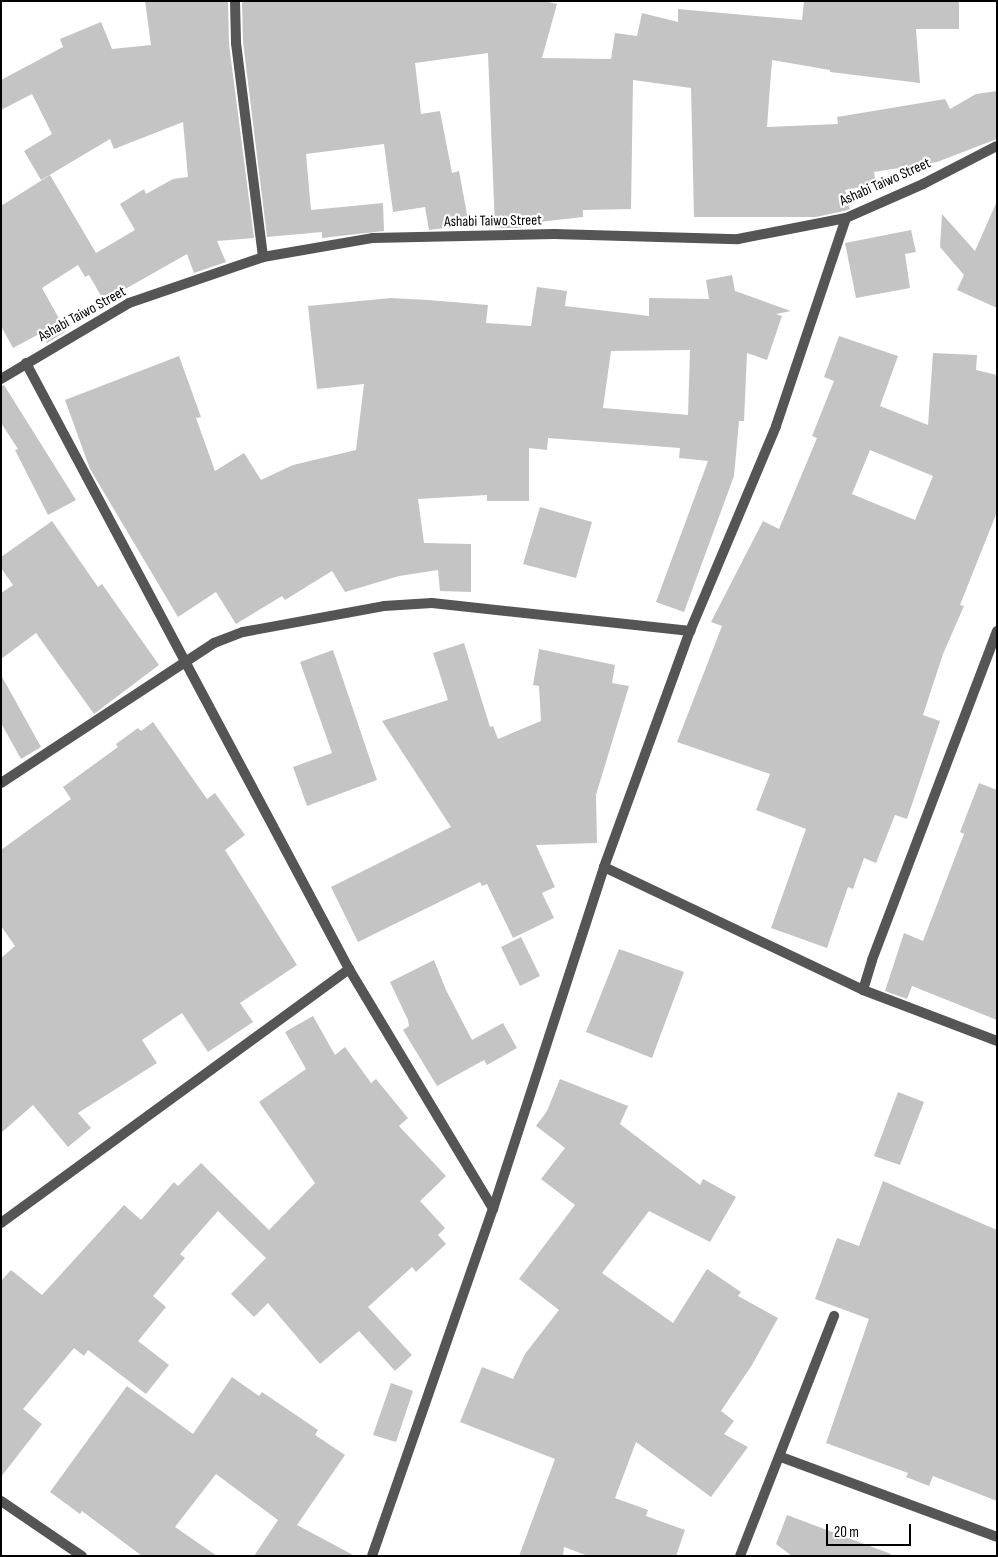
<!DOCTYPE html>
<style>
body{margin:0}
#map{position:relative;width:998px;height:1557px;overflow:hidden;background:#fff;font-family:"Sofia Sans Condensed",sans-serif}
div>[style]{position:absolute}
.building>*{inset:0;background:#c4c4c4}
.minor>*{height:10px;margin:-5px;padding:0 5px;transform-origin:5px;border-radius:5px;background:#555}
span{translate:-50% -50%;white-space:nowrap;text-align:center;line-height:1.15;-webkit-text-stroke:4.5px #fff;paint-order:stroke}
.street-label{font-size:15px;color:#000}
.frame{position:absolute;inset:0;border:2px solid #000;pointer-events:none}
.scale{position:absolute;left:826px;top:1524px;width:85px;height:22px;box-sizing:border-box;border:2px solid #000;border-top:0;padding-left:6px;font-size:15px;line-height:18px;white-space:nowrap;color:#000;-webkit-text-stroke:4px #fff;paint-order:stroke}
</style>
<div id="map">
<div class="building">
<div style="clip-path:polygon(145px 1px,228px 1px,229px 44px,254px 238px,217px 241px,226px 262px,194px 273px,187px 254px,104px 301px,89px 275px,85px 277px,78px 265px,42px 288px,66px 331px,47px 343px,41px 333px,13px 348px,1px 326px,1px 206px,50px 175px,96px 253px,135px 230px,120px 204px,144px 189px,146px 194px,173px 179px,188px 177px,183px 122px,114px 149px,110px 139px,41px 180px,24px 151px,52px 134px,32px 94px,1px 110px,1px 80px,63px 47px,60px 39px,101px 22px,112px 49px,151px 45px)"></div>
<div style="clip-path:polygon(242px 1px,545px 1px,557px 4px,542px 58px,611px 59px,615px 33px,637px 36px,642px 13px,678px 22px,678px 9px,802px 20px,804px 1px,959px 1px,959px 29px,916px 29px,920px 83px,830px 72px,830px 70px,772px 60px,767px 127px,838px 124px,837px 117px,945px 99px,950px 109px,976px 94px,997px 91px,997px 139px,937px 162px,874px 172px,876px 184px,845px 190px,850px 209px,844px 211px,816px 217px,694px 217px,691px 88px,633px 80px,631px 209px,583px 210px,583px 217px,521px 224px,521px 228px,495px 228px,488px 53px,415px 63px,421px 114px,440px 111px,452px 173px,459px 171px,469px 225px,429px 230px,425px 207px,393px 212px,384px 144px,306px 154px,311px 210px,383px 203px,384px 231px,322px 238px,322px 232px,267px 237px,243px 42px)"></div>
<div style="clip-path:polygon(997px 201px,997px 308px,957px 290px,964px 275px,940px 247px,942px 214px,975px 251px)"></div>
<div style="clip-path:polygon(911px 230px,916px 252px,905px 254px,910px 288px,856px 298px,845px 243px)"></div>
<div style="clip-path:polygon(evenodd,732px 275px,735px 291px,791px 311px,776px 314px,782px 316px,767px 360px,747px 353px,744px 421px,739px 421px,734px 476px,684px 612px,656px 602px,708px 461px,679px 458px,680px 448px,548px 438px,547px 450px,529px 448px,529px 501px,487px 501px,487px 495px,418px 499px,424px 543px,471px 544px,471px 592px,440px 591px,438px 570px,399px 576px,345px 592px,332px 571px,285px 600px,282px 596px,236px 624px,216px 592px,178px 617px,90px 469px,65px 400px,179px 356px,201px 417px,196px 418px,215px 471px,244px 453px,261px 480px,293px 465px,356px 450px,364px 384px,317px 389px,308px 306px,391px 298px,428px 300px,488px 305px,486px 323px,531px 326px,537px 287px,567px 291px,565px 306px,649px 316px,649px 298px,709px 299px,706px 280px,732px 275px,690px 350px,688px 415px,603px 408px,611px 351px,690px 350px)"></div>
<div style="clip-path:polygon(evenodd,839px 336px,898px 356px,880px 406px,928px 425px,933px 353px,977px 355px,976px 370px,997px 375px,997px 512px,960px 605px,964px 606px,943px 654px,923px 715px,940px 721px,907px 819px,895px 815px,876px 863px,864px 858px,853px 889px,848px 887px,827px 948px,771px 928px,806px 829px,756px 810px,770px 774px,677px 742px,722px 626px,711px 622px,763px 521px,779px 529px,817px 438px,812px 436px,834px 381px,824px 377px,839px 336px,870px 450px,933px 476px,915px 520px,852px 494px,870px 450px)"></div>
<div style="clip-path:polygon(4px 385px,76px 500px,48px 515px,15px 450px,18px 449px,1px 423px,1px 386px)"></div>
<div style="clip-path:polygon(540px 507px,592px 522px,576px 578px,523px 564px)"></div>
<div style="clip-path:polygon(52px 521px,98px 587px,102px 584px,159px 665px,94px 714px,36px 633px,1px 659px,1px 593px,13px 585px,1px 568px,1px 557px)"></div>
<div style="clip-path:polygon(464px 643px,490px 727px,493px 726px,498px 739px,541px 721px,539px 686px,533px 685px,539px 649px,615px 665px,612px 683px,629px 686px,596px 795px,597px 843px,536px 845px,555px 887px,542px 893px,554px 918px,513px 938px,487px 884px,482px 886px,480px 882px,358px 942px,331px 887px,451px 827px,382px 721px,448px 700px,433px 653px)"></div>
<div style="clip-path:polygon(333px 650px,377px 780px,307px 806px,293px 767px,332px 753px,300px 662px)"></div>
<div style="clip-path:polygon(1px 675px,41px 747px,21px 759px,1px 723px)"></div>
<div style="clip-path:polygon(153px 722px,207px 799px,215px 793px,245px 835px,225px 850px,297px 965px,240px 1003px,253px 1022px,208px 1052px,182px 1013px,142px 1040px,157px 1063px,78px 1113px,91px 1128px,68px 1147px,33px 1105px,1px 1133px,1px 958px,15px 946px,1px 926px,1px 850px,71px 799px,63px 787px,118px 747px,116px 744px,138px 728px,141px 731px)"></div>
<div style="clip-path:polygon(979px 783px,997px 790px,997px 1020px,912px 986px,907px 999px,885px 991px,904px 933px,923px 941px,964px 834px,960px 832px)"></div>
<div style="clip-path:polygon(521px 937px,540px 976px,520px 986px,501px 947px)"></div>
<div style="clip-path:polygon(619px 949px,684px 972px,652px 1058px,586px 1032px)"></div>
<div style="clip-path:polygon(434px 960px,446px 990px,472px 1040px,503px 1023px,517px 1048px,487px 1065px,484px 1060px,437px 1086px,403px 1030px,409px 1026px,408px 1020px,390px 982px)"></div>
<div style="clip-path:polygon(313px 1016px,335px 1055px,345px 1047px,371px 1083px,376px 1079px,408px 1118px,399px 1126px,446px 1176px,420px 1201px,445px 1228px,438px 1235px,446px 1244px,416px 1272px,412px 1267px,368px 1307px,412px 1355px,395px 1371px,359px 1331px,320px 1364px,268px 1303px,254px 1317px,231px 1294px,266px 1258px,218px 1211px,180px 1254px,185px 1258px,153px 1296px,166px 1307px,138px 1341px,169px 1365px,146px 1394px,88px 1350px,84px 1356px,74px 1348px,23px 1409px,42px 1424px,1px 1477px,1px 1281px,11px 1270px,42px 1295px,124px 1205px,141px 1220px,174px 1182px,178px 1186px,201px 1163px,269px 1230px,315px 1183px,259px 1102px,306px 1069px,285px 1032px)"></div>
<div style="clip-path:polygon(560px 1079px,628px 1106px,620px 1124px,700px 1185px,703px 1179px,736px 1197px,710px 1242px,649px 1211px,602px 1273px,673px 1323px,707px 1269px,741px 1292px,738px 1296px,778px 1318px,752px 1365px,721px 1411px,734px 1421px,724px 1434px,748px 1447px,711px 1497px,636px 1442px,615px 1498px,648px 1510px,646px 1516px,685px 1530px,676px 1556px,588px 1556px,564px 1547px,563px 1556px,519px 1556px,555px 1459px,460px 1422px,482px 1367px,513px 1379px,525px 1354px,559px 1310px,519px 1279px,575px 1205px,541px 1179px,565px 1148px,536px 1126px,547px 1111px)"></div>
<div style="clip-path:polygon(898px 1092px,924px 1102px,900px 1165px,874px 1156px)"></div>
<div style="clip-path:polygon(883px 1181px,997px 1230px,997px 1501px,933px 1476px,929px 1486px,906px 1477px,908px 1473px,826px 1443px,869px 1319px,815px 1299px,837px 1238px,859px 1246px)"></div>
<div style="clip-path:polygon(232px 1377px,259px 1396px,262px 1392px,318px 1430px,315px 1435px,345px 1455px,297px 1525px,355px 1556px,254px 1556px,278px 1520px,216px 1474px,175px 1527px,217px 1556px,142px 1556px,82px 1511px,80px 1514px,50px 1492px,127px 1386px,193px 1434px)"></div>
<div style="clip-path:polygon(391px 1383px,413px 1391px,396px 1442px,373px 1435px)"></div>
<div style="clip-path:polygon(787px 1515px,891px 1554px,890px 1556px,792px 1556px,776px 1544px)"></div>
</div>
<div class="minor">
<div style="left:235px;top:1px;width:42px;rotate:88.6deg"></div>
<div style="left:236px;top:43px;width:216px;rotate:82.8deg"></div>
<div style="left:26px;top:363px;width:687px;rotate:61.94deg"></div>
<div style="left:1px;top:379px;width:149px;rotate:-30.7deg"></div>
<div style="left:129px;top:303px;width:142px;rotate:-18.9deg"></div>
<div style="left:263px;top:257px;width:112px;rotate:-9.8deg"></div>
<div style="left:373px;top:238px;width:181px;rotate:-1.3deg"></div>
<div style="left:554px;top:234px;width:184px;rotate:1.6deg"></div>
<div style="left:738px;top:239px;width:110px;rotate:-11deg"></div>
<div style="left:846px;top:218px;width:84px;rotate:-23.8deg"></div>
<div style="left:923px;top:184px;width:83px;rotate:-27.2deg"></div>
<div style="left:1px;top:783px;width:255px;rotate:-33.3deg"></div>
<div style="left:214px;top:643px;width:31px;rotate:-21deg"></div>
<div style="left:243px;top:632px;width:143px;rotate:-10.4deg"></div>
<div style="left:384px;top:606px;width:48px;rotate:-3.6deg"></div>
<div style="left:432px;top:603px;width:260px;rotate:6.2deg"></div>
<div style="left:604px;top:867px;width:287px;rotate:25.4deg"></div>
<div style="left:863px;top:990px;width:143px;rotate:20.8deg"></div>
<div style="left:863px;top:990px;width:31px;rotate:-73deg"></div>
<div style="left:872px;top:960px;width:352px;rotate:-69.2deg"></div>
<div style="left:1px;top:1223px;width:431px;rotate:-36.1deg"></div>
<div style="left:349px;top:969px;width:280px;rotate:59deg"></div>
<div style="left:781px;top:1457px;width:230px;rotate:20.3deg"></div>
<div style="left:1px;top:1501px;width:98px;rotate:34.2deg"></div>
<div style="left:372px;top:1556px;width:367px;rotate:-70.8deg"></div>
<div style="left:493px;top:1209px;width:360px;rotate:-72deg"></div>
<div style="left:604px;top:867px;width:251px;rotate:-70deg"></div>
<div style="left:690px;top:631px;width:222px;rotate:-67.2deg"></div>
<div style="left:776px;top:426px;width:219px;rotate:-71.4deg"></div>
<div style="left:740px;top:1556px;width:258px;rotate:-68.6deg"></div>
</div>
<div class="street-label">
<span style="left:885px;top:182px;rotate:-24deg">Ashabi Taiwo Street</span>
<span style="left:493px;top:221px;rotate:-1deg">Ashabi Taiwo Street</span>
<span style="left:82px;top:314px;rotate:-29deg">Ashabi Taiwo Street</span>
</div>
<div class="frame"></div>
<div class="scale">20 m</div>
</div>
